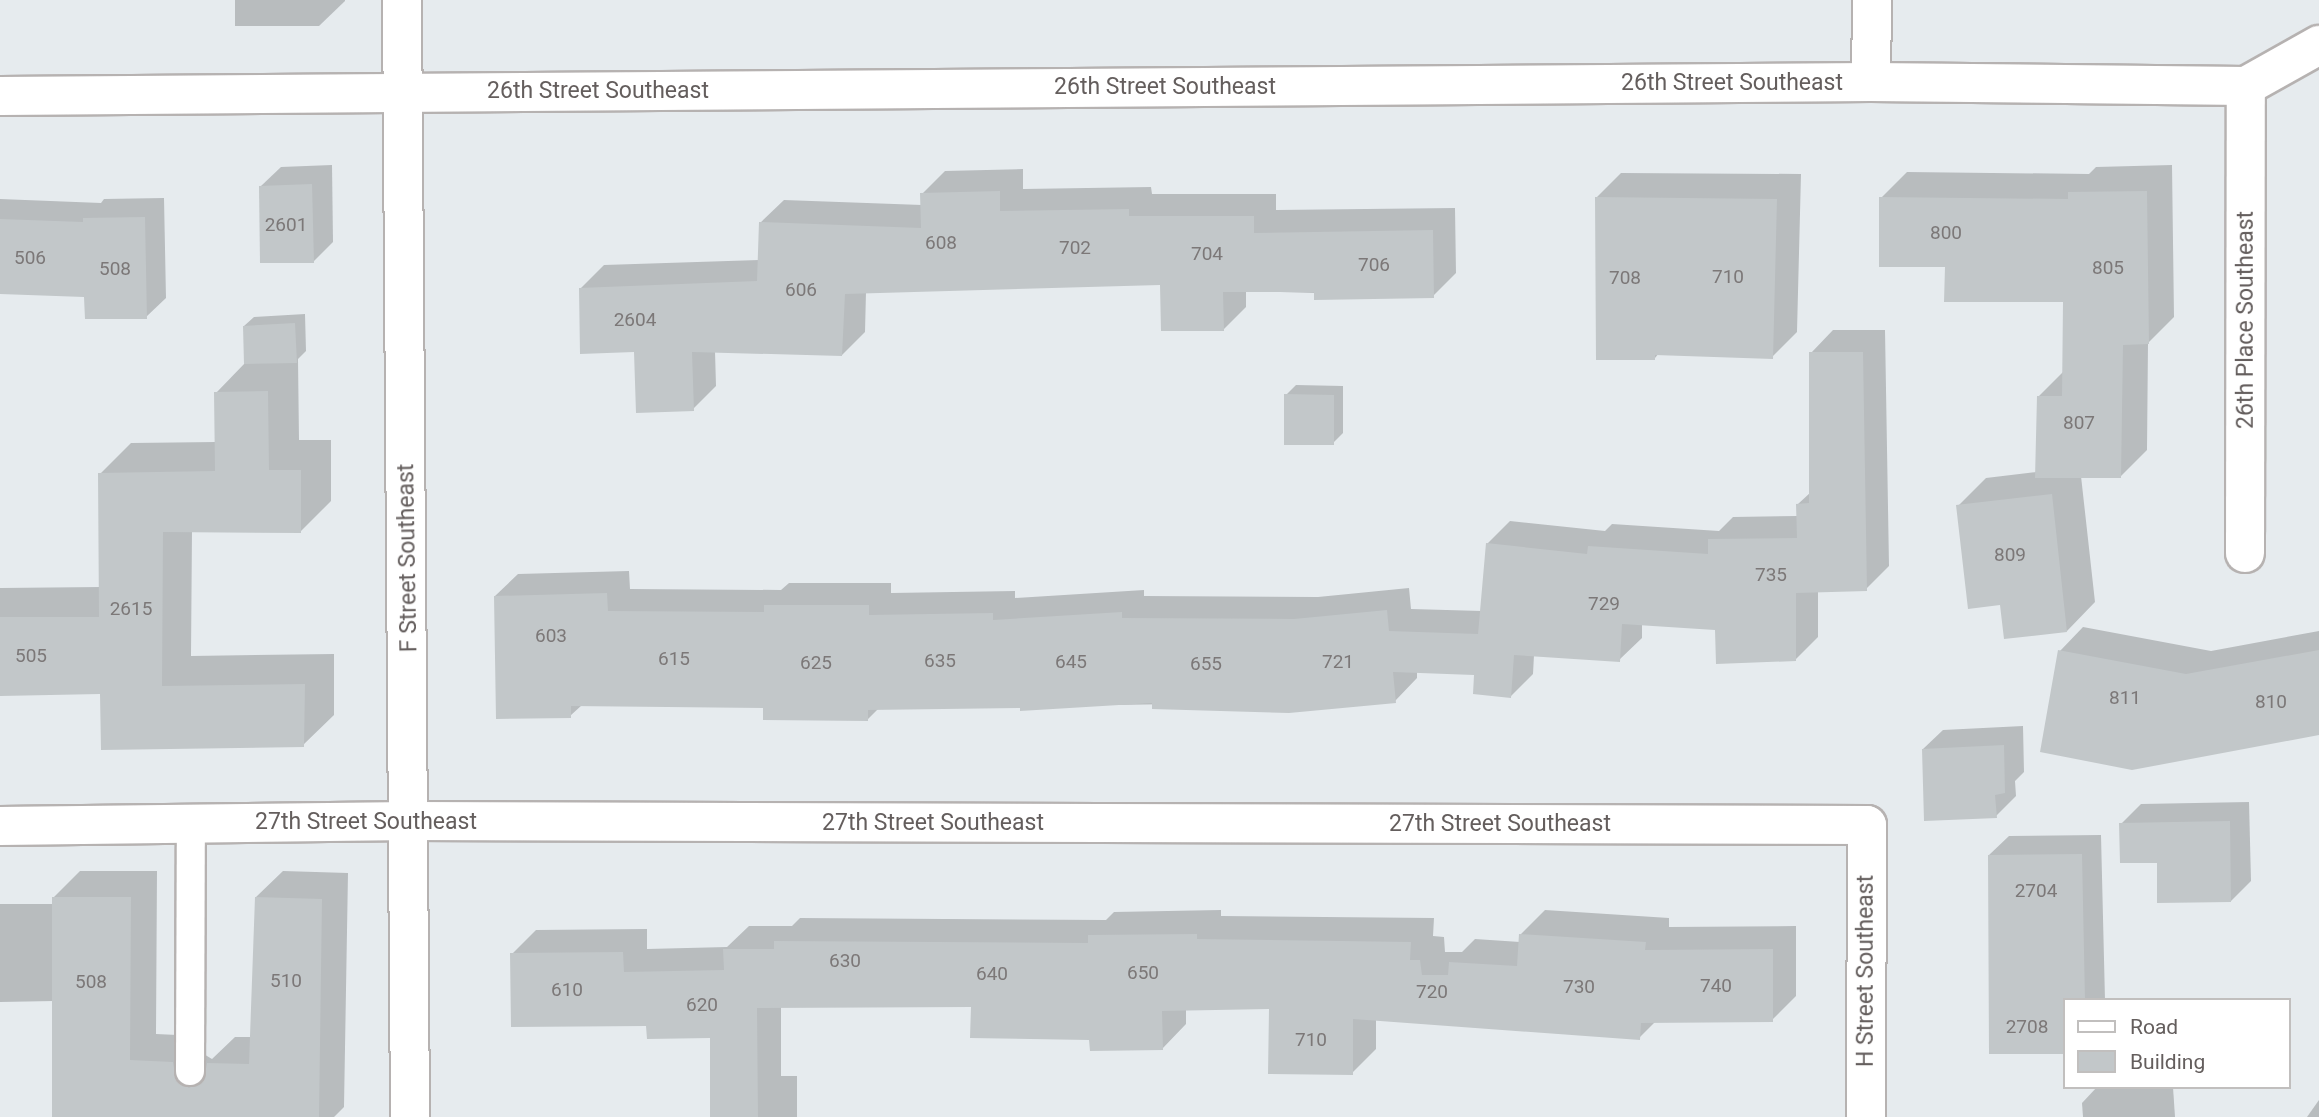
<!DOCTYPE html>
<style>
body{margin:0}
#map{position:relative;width:2319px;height:1117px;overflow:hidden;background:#e6ebee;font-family:Roboto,sans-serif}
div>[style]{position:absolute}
.shadow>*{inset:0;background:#0003}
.building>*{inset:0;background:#c2c7c9}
.roads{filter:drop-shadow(2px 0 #b6b2b1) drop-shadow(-2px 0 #b6b2b1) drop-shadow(0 2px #b6b2b1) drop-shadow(0 -2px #b6b2b1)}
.service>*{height:28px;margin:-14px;padding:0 14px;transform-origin:14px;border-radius:14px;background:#fff}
.minor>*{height:38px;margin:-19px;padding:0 19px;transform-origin:19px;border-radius:19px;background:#fff}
span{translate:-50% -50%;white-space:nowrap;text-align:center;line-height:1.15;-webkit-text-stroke:5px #fff;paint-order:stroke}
.number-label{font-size:19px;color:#7c7878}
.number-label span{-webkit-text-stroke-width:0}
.street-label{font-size:23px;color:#645e5d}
.legend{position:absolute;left:2063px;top:998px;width:228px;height:91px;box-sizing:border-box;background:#fff;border:2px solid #c1bfbe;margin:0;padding:9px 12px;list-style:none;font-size:21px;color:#645e5d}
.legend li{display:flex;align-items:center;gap:14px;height:35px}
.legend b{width:35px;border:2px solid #c1bfbe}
</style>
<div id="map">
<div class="shadow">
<div style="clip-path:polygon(235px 0,345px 0,345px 1px,319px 26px,235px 26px)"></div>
<div style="clip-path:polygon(332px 165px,333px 242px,313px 262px,261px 186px,281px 167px)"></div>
<div style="clip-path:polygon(2172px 165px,2174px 317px,2148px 343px,2147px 450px,2121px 476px,2081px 476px,2095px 602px,2067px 631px,2001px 603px,1958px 506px,1986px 478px,2037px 472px,2038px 397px,2064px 371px,2065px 300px,1947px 265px,1881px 198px,1907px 172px,2089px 174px,2096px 167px)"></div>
<div style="clip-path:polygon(1023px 169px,1023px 189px,1151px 187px,1152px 194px,1276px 194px,1276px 210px,1455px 208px,1456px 273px,1433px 296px,1246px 291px,1246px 307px,1223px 330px,1162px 283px,866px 292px,865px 332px,842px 355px,715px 351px,716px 386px,693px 409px,581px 288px,604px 265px,759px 260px,760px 223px,784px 200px,922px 205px,922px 194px,945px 171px)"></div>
<div style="clip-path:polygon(1621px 173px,1801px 174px,1797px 332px,1772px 357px,1659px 353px,1655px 358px,1596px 198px)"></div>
<div style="clip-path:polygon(164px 198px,166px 298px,146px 317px,86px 296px,0 293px,0 199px,101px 203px,104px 199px)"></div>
<div style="clip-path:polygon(305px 314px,306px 351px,298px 359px,299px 440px,331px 440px,331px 501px,300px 532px,192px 530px,191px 656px,334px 654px,334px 715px,303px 745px,102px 693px,0 694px,0 588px,101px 587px,100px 474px,131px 443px,216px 442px,216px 393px,245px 363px,244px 326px,254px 317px)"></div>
<div style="clip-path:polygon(1833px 330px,1885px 330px,1889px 566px,1866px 589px,1818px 590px,1818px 637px,1795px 660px,1717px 628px,1642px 624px,1642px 638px,1619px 660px,1534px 655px,1533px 674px,1510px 697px,1476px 673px,1417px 671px,1417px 678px,1395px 701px,879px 708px,868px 719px,765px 706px,582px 705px,570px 716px,495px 596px,518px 574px,629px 571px,630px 589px,781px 590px,789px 583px,891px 583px,891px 593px,1015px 591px,1015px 598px,1144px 590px,1144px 596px,1318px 597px,1409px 588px,1411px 609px,1482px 611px,1487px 544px,1510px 521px,1605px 531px,1612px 524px,1719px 531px,1733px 517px,1798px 516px,1798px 504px,1811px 492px,1811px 353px)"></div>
<div style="clip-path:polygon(1296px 385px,1343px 386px,1343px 433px,1333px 443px,1286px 395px)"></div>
<div style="clip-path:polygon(2083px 627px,2211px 651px,2319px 631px,2319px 733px,2060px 651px)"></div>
<div style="clip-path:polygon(2023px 726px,2024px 772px,2015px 781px,2016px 796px,1996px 816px,1923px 749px,1943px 730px)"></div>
<div style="clip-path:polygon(2249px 802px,2251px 881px,2231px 901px,2158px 861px,2121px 824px,2141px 804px)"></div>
<div style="clip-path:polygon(2101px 835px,2105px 1000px,2065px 1000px,2065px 1053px,1991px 1053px,1989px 855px,2009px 836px)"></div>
<div style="clip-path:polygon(80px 871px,157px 871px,156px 1034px,199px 1036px,202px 1053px,212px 1059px,235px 1037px,252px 1037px,256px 897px,283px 871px,348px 873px,344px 1107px,334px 1117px,53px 1117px,54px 1001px,0 1002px,0 904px,54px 904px,54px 897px)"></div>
<div style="clip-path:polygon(1221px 910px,1221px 916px,1434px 918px,1433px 936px,1444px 937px,1445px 952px,1462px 952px,1475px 939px,1520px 942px,1520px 935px,1545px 910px,1669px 918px,1669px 927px,1796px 926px,1796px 996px,1772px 1020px,1656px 1021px,1639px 1038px,1376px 1019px,1376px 1049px,1352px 1073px,1271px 1007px,1186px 1009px,1186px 1024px,1162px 1049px,1091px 1039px,972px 1005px,781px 1006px,781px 1076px,797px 1076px,797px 1117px,712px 1117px,712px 1036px,648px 1024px,512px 954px,536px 930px,647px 929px,647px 949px,727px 947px,749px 926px,792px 926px,800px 918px,1106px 920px,1114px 912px)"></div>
<div style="clip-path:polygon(2097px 1087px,2173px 1087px,2175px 1117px,2083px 1117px,2082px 1103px)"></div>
<div style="clip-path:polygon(2319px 1100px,2319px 1117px,2307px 1117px)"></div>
</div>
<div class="building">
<div style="clip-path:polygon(312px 184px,314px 263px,260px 263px,259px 186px)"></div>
<div style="clip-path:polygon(1000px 191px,1000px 211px,1129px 209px,1129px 216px,1254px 216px,1254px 233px,1433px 230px,1434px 298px,1314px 300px,1314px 292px,1223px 292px,1224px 331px,1161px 331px,1160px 285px,845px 294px,842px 356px,692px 352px,694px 411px,636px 413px,634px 352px,580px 354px,579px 288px,757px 281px,759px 222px,921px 228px,920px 193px)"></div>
<div style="clip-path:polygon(2147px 191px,2149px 344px,2123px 345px,2121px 478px,2035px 478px,2037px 396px,2062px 396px,2063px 302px,1944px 302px,1945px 267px,1879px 267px,1879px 197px,2068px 199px,2068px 192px)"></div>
<div style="clip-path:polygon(1595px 197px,1777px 199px,1773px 359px,1655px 355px,1655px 360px,1596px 360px)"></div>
<div style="clip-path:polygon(145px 217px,147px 319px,85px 319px,84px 297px,0 294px,0 219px,83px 222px,83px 218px)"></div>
<div style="clip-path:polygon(295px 323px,297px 363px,244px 364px,243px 326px)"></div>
<div style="clip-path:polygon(1809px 352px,1863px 352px,1867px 591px,1796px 593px,1796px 661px,1716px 664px,1715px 630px,1622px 624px,1620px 662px,1514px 655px,1511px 698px,1473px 694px,1474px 675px,1393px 672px,1396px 703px,1289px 713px,1152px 709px,1152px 703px,1020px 711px,1020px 708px,868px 710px,868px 721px,763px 720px,763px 708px,571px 706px,571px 718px,496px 719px,494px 596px,607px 593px,608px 611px,764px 612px,764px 605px,869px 605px,869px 615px,993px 613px,993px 620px,1122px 612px,1122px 618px,1294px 619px,1387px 610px,1389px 631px,1478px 634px,1486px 543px,1587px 554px,1588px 546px,1708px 554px,1708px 539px,1797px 538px,1796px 504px,1809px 503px)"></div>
<div style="clip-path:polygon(268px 391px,269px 470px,301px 470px,301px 533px,163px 532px,162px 686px,305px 684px,304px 747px,101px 750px,100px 694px,0 696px,0 617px,99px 617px,98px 473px,215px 471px,214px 392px)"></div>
<div style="clip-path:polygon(1284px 394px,1334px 395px,1334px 445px,1284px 445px)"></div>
<div style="clip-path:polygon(2052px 494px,2067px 632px,2004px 639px,2000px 605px,1968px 609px,1956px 505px)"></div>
<div style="clip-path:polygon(2058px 650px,2186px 674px,2319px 650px,2319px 735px,2132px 770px,2040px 752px)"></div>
<div style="clip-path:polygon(2004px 745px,2005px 793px,1995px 795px,1997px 818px,1924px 821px,1922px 749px)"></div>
<div style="clip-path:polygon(2230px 821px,2231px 902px,2157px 903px,2157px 863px,2120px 863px,2119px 823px)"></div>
<div style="clip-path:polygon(2082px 854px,2085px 1000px,2065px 1000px,2065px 1054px,1989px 1054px,1988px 855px)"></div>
<div style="clip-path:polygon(52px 897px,131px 897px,130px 1060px,173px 1062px,176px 1080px,189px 1088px,204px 1080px,207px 1063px,249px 1064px,255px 897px,322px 899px,319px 1117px,52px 1117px)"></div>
<div style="clip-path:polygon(1197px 934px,1197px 939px,1411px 942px,1410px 960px,1420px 960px,1422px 975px,1448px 975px,1449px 962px,1517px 966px,1519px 934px,1646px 942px,1645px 950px,1773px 949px,1773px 1022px,1641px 1023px,1640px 1040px,1353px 1019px,1353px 1075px,1268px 1074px,1269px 1009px,1162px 1011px,1163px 1050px,1090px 1051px,1089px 1040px,970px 1038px,971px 1007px,757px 1008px,758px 1117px,710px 1117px,710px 1038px,647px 1039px,646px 1026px,511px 1027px,510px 953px,623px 952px,624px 972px,724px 970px,723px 949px,774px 949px,774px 941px,1088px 943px,1088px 935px)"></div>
</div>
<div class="roads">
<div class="service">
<div style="left:190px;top:1071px;width:247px;rotate:-89.8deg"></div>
</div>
<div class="minor">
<div style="left:402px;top:0;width:1117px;rotate:89.59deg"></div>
<div style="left:1871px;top:82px;width:82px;rotate:-89.3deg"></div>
<div style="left:0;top:96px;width:1871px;rotate:-0.43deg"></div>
<div style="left:1871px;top:82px;width:375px;rotate:0.6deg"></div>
<div style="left:2246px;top:86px;width:84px;rotate:-29.3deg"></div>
<div style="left:2245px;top:553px;width:467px;rotate:-89.9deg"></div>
<div style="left:0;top:826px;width:411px;rotate:-0.7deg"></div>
<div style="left:411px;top:821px;width:1456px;rotate:0.16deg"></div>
<div style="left:1867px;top:825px;width:292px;rotate:90.2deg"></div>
</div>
</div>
<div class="number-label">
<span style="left:286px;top:225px">2601</span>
<span style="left:1946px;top:233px">800</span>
<span style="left:941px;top:243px">608</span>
<span style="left:1075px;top:248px">702</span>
<span style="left:1207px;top:254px">704</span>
<span style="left:30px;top:258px">506</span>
<span style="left:1374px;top:265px">706</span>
<span style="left:2108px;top:268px">805</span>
<span style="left:115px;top:269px">508</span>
<span style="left:1728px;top:277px">710</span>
<span style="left:1625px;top:278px">708</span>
<span style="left:801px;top:290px">606</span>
<span style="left:635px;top:320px">2604</span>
<span style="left:2079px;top:423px">807</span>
<span style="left:2010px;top:555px">809</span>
<span style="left:1771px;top:575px">735</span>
<span style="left:1604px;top:604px">729</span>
<span style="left:131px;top:609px">2615</span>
<span style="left:551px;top:636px">603</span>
<span style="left:31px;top:656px">505</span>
<span style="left:674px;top:659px">615</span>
<span style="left:940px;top:661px">635</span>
<span style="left:1071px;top:662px">645</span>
<span style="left:1338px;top:662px">721</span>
<span style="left:816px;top:663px">625</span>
<span style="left:1206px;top:664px">655</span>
<span style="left:2125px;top:698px">811</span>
<span style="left:2271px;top:702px">810</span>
<span style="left:2036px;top:891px">2704</span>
<span style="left:845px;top:961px">630</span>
<span style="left:1143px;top:973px">650</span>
<span style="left:992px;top:974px">640</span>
<span style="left:286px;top:981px">510</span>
<span style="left:91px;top:982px">508</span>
<span style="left:1716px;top:986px">740</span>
<span style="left:1579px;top:987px">730</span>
<span style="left:567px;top:990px">610</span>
<span style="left:1432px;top:992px">720</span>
<span style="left:702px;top:1005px">620</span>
<span style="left:2027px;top:1027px">2708</span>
<span style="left:1311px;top:1040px">710</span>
</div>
<div class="street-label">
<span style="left:1732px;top:83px">26th Street Southeast</span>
<span style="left:1165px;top:87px">26th Street Southeast</span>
<span style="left:598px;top:91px">26th Street Southeast</span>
<span style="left:2246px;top:320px;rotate:-90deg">26th Place Southeast</span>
<span style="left:408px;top:558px;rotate:-91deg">F Street Southeast</span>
<span style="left:366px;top:822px">27th Street Southeast</span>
<span style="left:933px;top:823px">27th Street Southeast</span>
<span style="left:1500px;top:824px">27th Street Southeast</span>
<span style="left:1866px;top:971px;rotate:-90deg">H Street Southeast</span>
</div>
<ul class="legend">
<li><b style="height:9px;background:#fff"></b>Road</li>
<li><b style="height:19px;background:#c2c7c9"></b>Building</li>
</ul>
</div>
